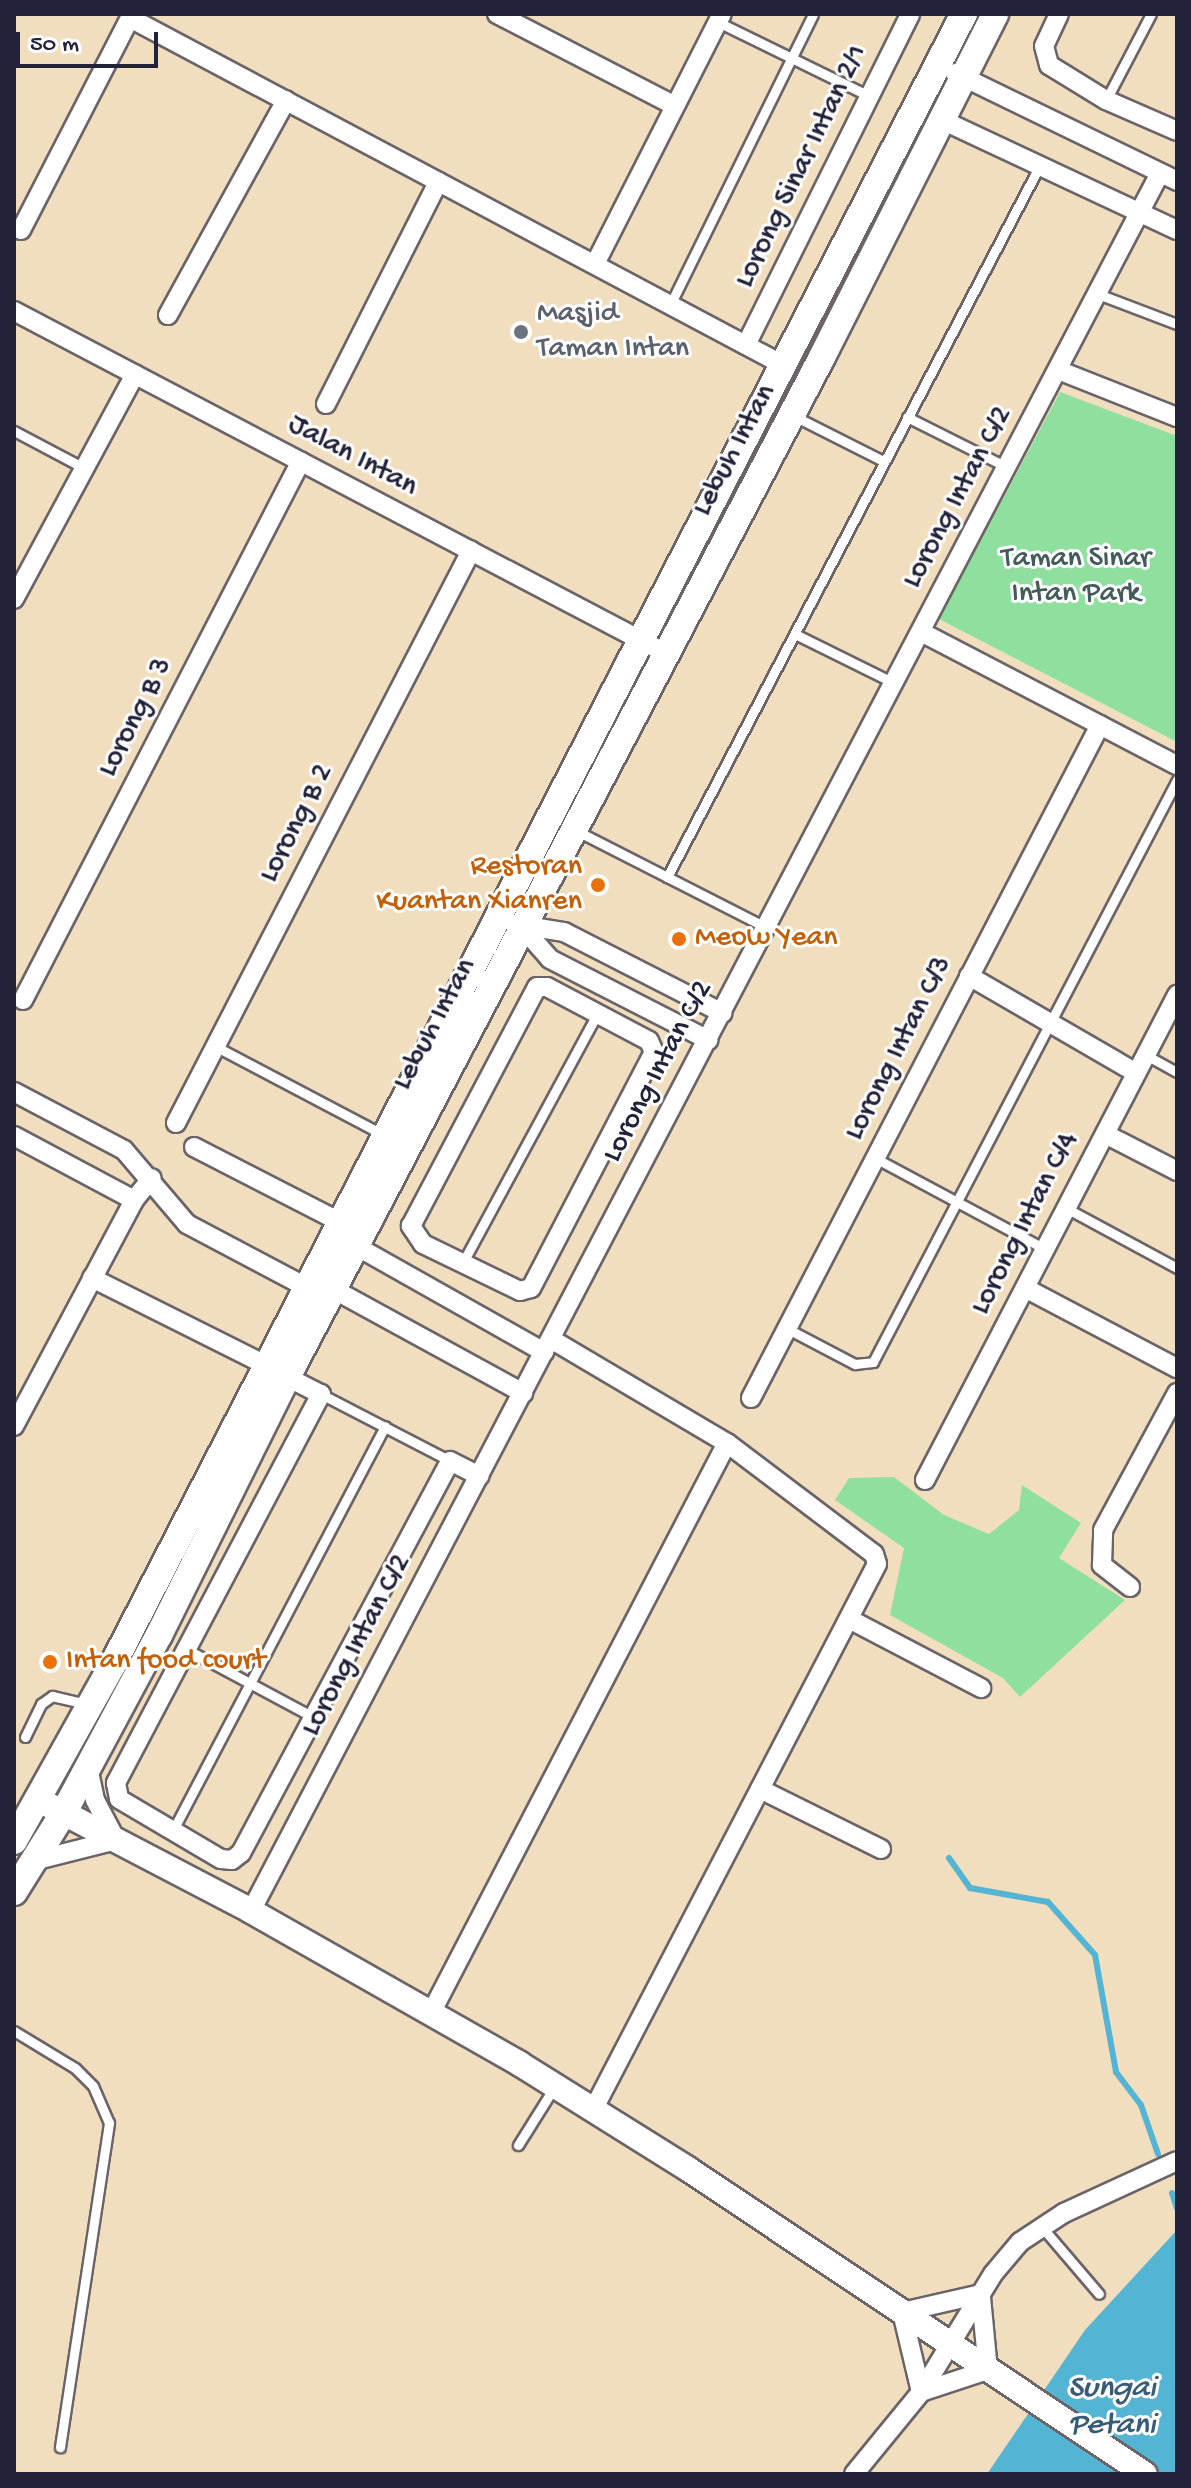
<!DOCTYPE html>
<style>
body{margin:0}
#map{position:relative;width:1191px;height:2488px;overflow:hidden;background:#f1debf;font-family:"Gochi Hand",sans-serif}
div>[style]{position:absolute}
.green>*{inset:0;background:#8fe09f}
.water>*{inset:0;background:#54b4d3}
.stream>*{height:6px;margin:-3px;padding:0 3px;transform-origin:3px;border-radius:3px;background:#54b4d3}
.roads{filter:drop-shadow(2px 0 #6a6469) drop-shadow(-2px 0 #6a6469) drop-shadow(0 2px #6a6469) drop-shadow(0 -2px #6a6469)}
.service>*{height:9px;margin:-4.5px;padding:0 4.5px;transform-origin:4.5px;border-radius:4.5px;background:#fff}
.minor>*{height:18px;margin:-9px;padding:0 9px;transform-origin:9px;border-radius:9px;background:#fff}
.tertiary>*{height:24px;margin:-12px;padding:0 12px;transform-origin:12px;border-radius:12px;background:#fff}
.secondary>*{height:26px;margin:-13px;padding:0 13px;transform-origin:13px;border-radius:13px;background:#fff}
.dots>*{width:22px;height:22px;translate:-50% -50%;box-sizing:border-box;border:4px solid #fff;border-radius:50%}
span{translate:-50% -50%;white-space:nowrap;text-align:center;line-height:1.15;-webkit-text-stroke:6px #fff;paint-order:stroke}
.street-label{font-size:30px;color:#22223b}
.worship-label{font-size:30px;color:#5b616d}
.left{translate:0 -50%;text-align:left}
.park-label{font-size:30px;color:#435b59}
.food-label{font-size:30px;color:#c56008}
.right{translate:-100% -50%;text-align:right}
.water-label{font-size:32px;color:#365c78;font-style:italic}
.frame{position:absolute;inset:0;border:16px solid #22223b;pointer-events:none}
.scale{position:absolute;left:16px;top:32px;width:142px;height:36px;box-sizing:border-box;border:4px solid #22223b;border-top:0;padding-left:10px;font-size:24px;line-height:28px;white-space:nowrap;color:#22223b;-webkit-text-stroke:6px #fff;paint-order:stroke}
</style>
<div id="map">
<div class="green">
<div style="clip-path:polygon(1060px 392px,1177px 436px,1177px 742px,939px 619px)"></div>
<div style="clip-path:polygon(894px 1477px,944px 1515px,989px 1534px,1019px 1510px,1022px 1485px,1081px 1523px,1059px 1558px,1125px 1600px,1020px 1697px,1003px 1678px,890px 1615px,904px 1548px,835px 1500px,849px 1478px)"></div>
</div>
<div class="water">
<div style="clip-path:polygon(1177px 2230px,1177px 2474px,987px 2474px,1085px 2330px)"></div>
</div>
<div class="stream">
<div style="left:949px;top:1858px;width:37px;rotate:55deg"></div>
<div style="left:970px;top:1888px;width:79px;rotate:10.2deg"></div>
<div style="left:1048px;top:1902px;width:71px;rotate:48.4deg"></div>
<div style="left:1095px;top:1955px;width:119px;rotate:79.8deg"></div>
<div style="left:1116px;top:2072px;width:41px;rotate:52.9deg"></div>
<div style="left:1141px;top:2105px;width:52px;rotate:70.9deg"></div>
<div style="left:1172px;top:2193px;width:16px;rotate:72deg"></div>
</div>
<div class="roads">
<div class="service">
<div style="left:718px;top:22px;width:168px;rotate:26.1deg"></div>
<div style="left:1106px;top:100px;width:97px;rotate:-62.4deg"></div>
<div style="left:1098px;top:294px;width:85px;rotate:20.8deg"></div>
<div style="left:670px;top:305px;width:324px;rotate:-63.8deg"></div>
<div style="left:794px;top:416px;width:100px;rotate:26.8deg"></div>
<div style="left:907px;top:417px;width:112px;rotate:26.6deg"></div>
<div style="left:14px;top:431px;width:79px;rotate:27.9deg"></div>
<div style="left:795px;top:634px;width:110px;rotate:26.3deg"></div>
<div style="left:577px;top:831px;width:213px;rotate:27deg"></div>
<div style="left:667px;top:877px;width:802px;rotate:-62.35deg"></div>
<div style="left:215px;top:1046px;width:189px;rotate:27.8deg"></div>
<div style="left:1146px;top:1055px;width:35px;rotate:29deg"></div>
<div style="left:875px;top:1158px;width:193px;rotate:28.2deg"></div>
<div style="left:1066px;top:1208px;width:126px;rotate:28.4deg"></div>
<div style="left:462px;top:1264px;width:284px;rotate:-61.6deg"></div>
<div style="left:786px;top:1328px;width:78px;rotate:27.6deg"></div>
<div style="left:855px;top:1364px;width:18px;rotate:-6deg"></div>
<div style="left:873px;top:1362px;width:657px;rotate:-62.42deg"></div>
<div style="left:321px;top:1394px;width:145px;rotate:27.4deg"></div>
<div style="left:188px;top:1650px;width:144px;rotate:28.2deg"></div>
<div style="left:25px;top:1737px;width:37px;rotate:-64deg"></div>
<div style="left:41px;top:1704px;width:14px;rotate:-36deg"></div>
<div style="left:52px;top:1696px;width:36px;rotate:13deg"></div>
<div style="left:173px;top:1830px;width:456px;rotate:-62.3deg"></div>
<div style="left:14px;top:2031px;width:71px;rotate:31.2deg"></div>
<div style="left:75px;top:2068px;width:25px;rotate:45deg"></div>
<div style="left:93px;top:2086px;width:40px;rotate:66.6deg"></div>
<div style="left:109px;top:2123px;width:328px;rotate:98.6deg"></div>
<div style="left:518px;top:2145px;width:70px;rotate:-57.9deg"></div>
<div style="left:1041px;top:2226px;width:89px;rotate:49.5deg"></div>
</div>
<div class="minor">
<div style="left:497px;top:14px;width:200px;rotate:27.3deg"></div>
<div style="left:1059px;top:14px;width:35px;rotate:115deg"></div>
<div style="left:1044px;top:46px;width:20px;rotate:75deg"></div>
<div style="left:1049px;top:65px;width:67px;rotate:31.6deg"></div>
<div style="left:1106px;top:100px;width:77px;rotate:23.6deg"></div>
<div style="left:130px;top:18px;width:742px;rotate:27.98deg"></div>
<div style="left:955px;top:73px;width:247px;rotate:25.9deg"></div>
<div style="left:942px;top:120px;width:259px;rotate:25.1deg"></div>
<div style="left:21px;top:230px;width:243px;rotate:-62.8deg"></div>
<div style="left:595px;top:264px;width:280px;rotate:-63.1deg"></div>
<div style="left:14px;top:311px;width:735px;rotate:27.71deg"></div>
<div style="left:168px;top:315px;width:245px;rotate:-61.2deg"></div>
<div style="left:746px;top:345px;width:369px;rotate:-63.6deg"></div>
<div style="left:1058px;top:370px;width:128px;rotate:21.6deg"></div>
<div style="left:326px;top:404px;width:249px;rotate:-63.2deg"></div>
<div style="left:14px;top:599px;width:255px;rotate:-61.7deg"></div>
<div style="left:921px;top:632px;width:288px;rotate:27.5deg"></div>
<div style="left:514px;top:924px;width:51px;rotate:9.1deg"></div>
<div style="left:564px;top:932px;width:178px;rotate:27.1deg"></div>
<div style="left:523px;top:928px;width:41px;rotate:48.9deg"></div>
<div style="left:550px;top:959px;width:178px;rotate:27.1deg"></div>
<div style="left:969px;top:976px;width:193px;rotate:30.1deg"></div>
<div style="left:537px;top:987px;width:10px"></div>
<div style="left:547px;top:987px;width:115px;rotate:27.9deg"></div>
<div style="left:649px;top:1041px;width:12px;rotate:66deg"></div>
<div style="left:654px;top:1052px;width:266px;rotate:117.5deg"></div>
<div style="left:531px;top:1288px;width:11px;rotate:165deg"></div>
<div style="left:520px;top:1291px;width:108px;rotate:-154.1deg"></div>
<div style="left:423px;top:1244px;width:22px;rotate:-124deg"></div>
<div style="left:411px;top:1226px;width:270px;rotate:-62.2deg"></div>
<div style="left:23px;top:1000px;width:606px;rotate:-62.72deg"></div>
<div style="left:14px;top:1092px;width:124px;rotate:27.8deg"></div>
<div style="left:124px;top:1150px;width:97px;rotate:49.6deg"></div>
<div style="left:187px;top:1224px;width:132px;rotate:27.9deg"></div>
<div style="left:176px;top:1123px;width:644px;rotate:-62.72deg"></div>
<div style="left:1105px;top:1134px;width:81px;rotate:27.2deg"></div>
<div style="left:14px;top:1136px;width:136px;rotate:28.1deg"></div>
<div style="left:194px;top:1147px;width:162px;rotate:27.2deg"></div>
<div style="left:356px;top:1246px;width:216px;rotate:29.4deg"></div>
<div style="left:92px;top:1278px;width:192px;rotate:26.6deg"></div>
<div style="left:1025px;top:1288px;width:172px;rotate:27.8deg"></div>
<div style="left:333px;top:1289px;width:217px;rotate:28.7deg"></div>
<div style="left:551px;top:1339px;width:204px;rotate:30.6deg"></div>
<div style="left:727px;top:1443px;width:184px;rotate:37.1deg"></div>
<div style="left:874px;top:1554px;width:10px;rotate:73deg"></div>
<div style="left:877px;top:1564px;width:615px;rotate:117.48deg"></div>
<div style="left:287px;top:1377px;width:38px;rotate:27deg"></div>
<div style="left:321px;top:1394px;width:440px;rotate:117.8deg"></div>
<div style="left:116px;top:1783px;width:16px;rotate:79deg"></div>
<div style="left:119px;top:1799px;width:118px;rotate:30.5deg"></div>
<div style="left:221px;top:1859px;width:11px;rotate:5deg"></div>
<div style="left:232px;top:1860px;width:11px;rotate:-38deg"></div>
<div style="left:241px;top:1853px;width:444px;rotate:-61.9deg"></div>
<div style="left:450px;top:1461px;width:33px;rotate:27deg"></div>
<div style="left:751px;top:1398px;width:758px;rotate:-62.59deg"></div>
<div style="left:14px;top:1426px;width:256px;rotate:-62deg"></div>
<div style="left:134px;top:1200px;width:28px;rotate:-51deg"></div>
<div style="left:925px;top:1480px;width:547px;rotate:-62.54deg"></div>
<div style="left:1130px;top:1587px;width:36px;rotate:-142deg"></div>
<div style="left:1102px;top:1565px;width:35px;rotate:-88deg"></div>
<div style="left:1103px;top:1530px;width:156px;rotate:-61.6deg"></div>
<div style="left:851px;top:1620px;width:147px;rotate:27.6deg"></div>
<div style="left:760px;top:1789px;width:135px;rotate:26.4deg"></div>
<div style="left:33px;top:1861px;width:86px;rotate:-14.2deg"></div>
<div style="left:116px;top:1840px;width:45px;rotate:-117.7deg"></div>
<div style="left:95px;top:1800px;width:33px;rotate:-102deg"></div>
<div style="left:251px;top:1911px;width:1961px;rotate:-62.39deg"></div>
<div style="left:431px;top:2013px;width:642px;rotate:-62.56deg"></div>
<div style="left:921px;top:2392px;width:82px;rotate:-103.4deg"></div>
<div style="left:902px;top:2312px;width:81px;rotate:-12.8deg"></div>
<div style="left:921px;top:2392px;width:71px;rotate:-18.2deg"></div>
<div style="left:988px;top:2370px;width:73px;rotate:-95.5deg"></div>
<div style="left:854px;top:2474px;width:106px;rotate:-50.7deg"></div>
<div style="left:921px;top:2392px;width:138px;rotate:-58.6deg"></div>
<div style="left:993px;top:2274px;width:42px;rotate:-49.8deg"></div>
<div style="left:1020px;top:2242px;width:53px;rotate:-33.4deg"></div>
<div style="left:1064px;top:2213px;width:124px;rotate:-24.7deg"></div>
</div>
<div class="tertiary">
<div style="left:39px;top:1800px;width:239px;rotate:27.6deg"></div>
<div style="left:251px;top:1911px;width:309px;rotate:29.6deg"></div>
<div style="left:520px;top:2064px;width:198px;rotate:32deg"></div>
<div style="left:688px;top:2169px;width:549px;rotate:33.72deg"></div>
</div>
<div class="secondary">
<div style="left:14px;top:1841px;width:203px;rotate:-60.8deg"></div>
<div style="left:113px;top:1664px;width:1857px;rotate:-62.72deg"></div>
<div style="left:14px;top:1892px;width:94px;rotate:-58deg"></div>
<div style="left:64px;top:1812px;width:201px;rotate:-61.8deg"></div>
<div style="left:159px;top:1635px;width:288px;rotate:-63.6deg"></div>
<div style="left:287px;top:1377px;width:1152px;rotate:-62.32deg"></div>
<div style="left:822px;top:357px;width:384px;rotate:-63.2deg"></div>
</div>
</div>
<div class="dots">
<div style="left:521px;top:332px;background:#6b7280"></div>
<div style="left:598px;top:885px;background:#e8710a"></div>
<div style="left:679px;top:939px;background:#e8710a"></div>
<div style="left:50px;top:1662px;background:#e8710a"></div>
</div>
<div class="street-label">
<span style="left:803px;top:167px;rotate:-64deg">Lorong Sinar Intan 2/1</span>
<span style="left:736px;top:451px;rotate:-62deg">Lebuh Intan</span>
<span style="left:352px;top:457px;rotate:28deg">Jalan Intan</span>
<span style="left:959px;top:498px;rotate:-62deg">Lorong Intan C/2</span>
<span style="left:137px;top:718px;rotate:-63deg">Lorong B 3</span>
<span style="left:298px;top:824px;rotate:-63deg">Lorong B 2</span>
<span style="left:436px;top:1025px;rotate:-62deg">Lebuh Intan</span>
<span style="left:900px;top:1049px;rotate:-63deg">Lorong Intan C/3</span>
<span style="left:659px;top:1072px;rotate:-62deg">Lorong Intan C/2</span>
<span style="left:1026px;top:1224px;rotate:-63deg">Lorong Intan C/4</span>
<span style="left:358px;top:1646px;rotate:-62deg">Lorong Intan C/2</span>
</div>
<div class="worship-label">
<span class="left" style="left:537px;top:332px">Masjid<br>Taman Intan</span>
</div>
<div class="park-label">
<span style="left:1076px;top:577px">Taman Sinar<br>Intan Park</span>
</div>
<div class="food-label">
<span class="right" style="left:582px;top:885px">Restoran<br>Kuantan Xianren</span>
<span class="left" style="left:695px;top:939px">Meow Yean</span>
<span class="left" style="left:66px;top:1662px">Intan food court</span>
</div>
<div class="water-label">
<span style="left:1112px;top:2408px">Sungai<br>Petani</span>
</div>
<div class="frame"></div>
<div class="scale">50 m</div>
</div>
